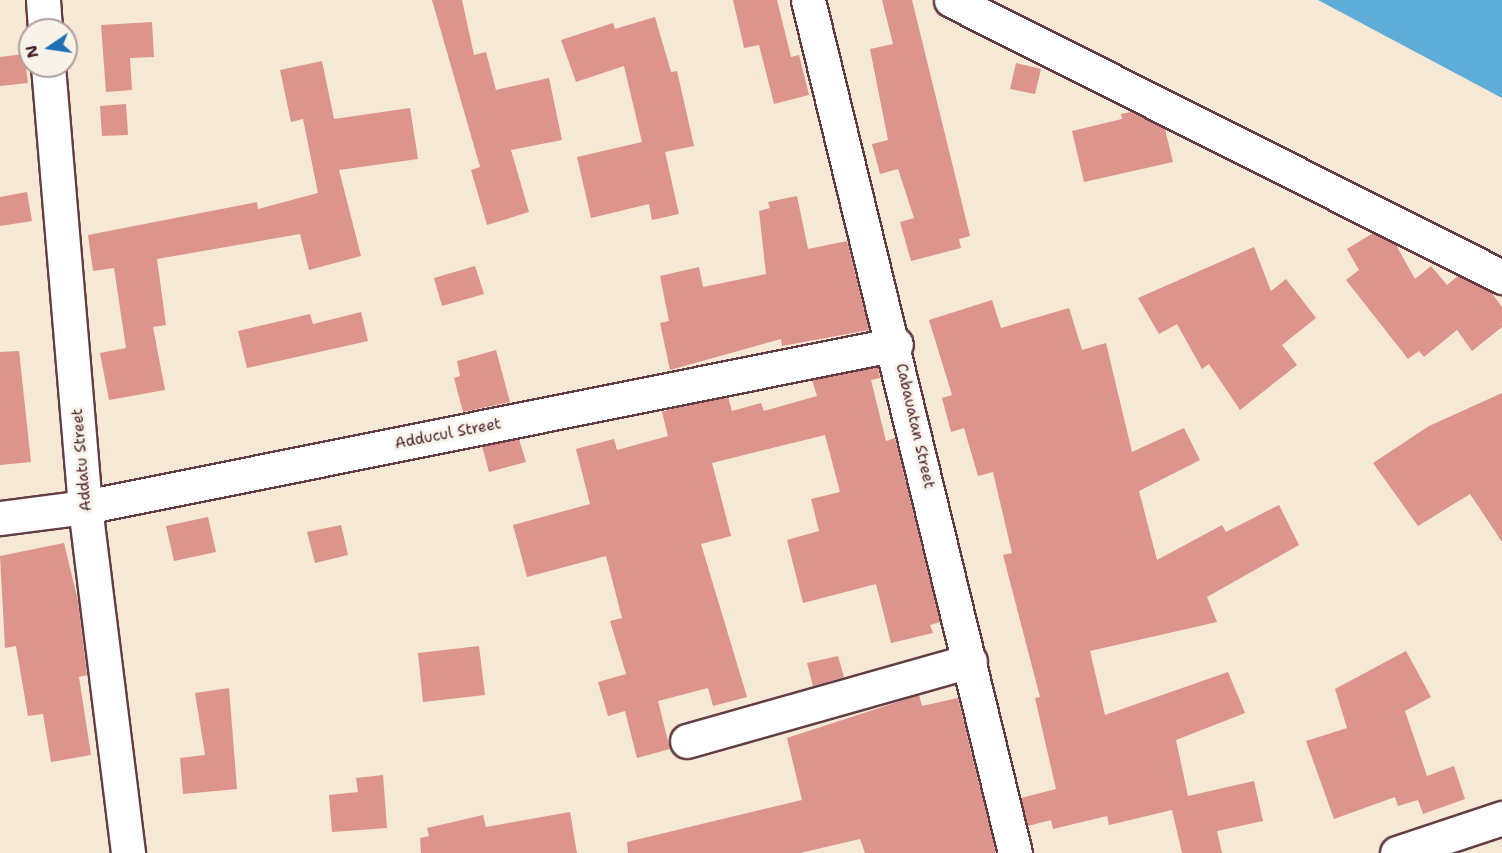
<!DOCTYPE html>
<style>
body{margin:0}
#map{position:relative;width:1502px;height:853px;overflow:hidden;background:#f5e8d5;font-family:"Shantell Sans",sans-serif}
div>[style]{position:absolute}
.water>*{inset:0;background:#5eacd8}
.building>*{inset:0;background:#dc948c}
.roads{filter:drop-shadow(2px 0 #643d44) drop-shadow(-2px 0 #643d44) drop-shadow(0 2px #643d44) drop-shadow(0 -2px #643d44)}
.minor>*{height:33px;margin:-16.5px;padding:0 16.5px;transform-origin:16.5px;border-radius:16.5px;background:#fff}
span{translate:-50% -50%;white-space:nowrap;text-align:center;line-height:1.15;-webkit-text-stroke:6px #f7f3e8;paint-order:stroke}
.street-label{font-size:15px;color:#4a1f2b}
.north{position:absolute;left:18px;top:18px;width:60px;height:60px;box-sizing:border-box;background:#f7f3e8;border:2px solid #b29e9c;border-radius:50%;rotate:257deg;font-size:16px;font-weight:700;line-height:24px;text-align:center;color:#4a1f2b}
.north::after{content:'';display:block;margin:auto;width:21px;height:27px;background:#1f6fb2;clip-path:polygon(50% 0,100% 100%,50% 72%,0 100%)}
</style>
<div id="map">
<div class="water">
<div style="clip-path:polygon(1318px 0,1502px 0,1502px 98px)"></div>
</div>
<div class="building">
<div style="clip-path:polygon(432px 0,462px 0,474px 55px,486px 52px,496px 90px,549px 78px,562px 140px,511px 150px,529px 212px,487px 225px,471px 170px,480px 167px)"></div>
<div style="clip-path:polygon(733px 0,777px 0,791px 57px,799px 55px,809px 95px,774px 104px,759px 45px,744px 48px)"></div>
<div style="clip-path:polygon(882px 0,912px 0,970px 236px,959px 239px,961px 248px,911px 261px,900px 222px,914px 218px,898px 169px,880px 174px,872px 144px,888px 140px,870px 49px,893px 44px)"></div>
<div style="clip-path:polygon(655px 17px,671px 72px,677px 71px,694px 146px,665px 152px,679px 214px,652px 220px,649px 204px,591px 218px,577px 157px,642px 142px,624px 66px,576px 82px,561px 40px,613px 23px,615px 29px)"></div>
<div style="clip-path:polygon(152px 22px,154px 57px,130px 58px,132px 90px,106px 92px,101px 25px)"></div>
<div style="clip-path:polygon(24px 54px,28px 83px,0 86px,0 57px)"></div>
<div style="clip-path:polygon(322px 61px,334px 119px,410px 108px,418px 159px,339px 170px,361px 256px,309px 270px,300px 234px,157px 259px,166px 325px,153px 327px,165px 390px,109px 400px,100px 353px,126px 348px,114px 268px,93px 271px,88px 235px,257px 202px,258px 209px,318px 193px,303px 119px,291px 122px,280px 70px)"></div>
<div style="clip-path:polygon(1016px 63px,1041px 69px,1035px 94px,1010px 89px)"></div>
<div style="clip-path:polygon(126px 104px,128px 135px,102px 136px,100px 106px)"></div>
<div style="clip-path:polygon(1131px 112px,1165px 129px,1173px 162px,1084px 182px,1072px 131px,1122px 119px,1121px 114px)"></div>
<div style="clip-path:polygon(27px 192px,32px 221px,0 226px,0 197px)"></div>
<div style="clip-path:polygon(797px 196px,808px 249px,847px 241px,869px 330px,782px 346px,781px 339px,670px 370px,660px 323px,669px 321px,660px 276px,699px 267px,703px 287px,766px 274px,759px 211px,770px 208px,768px 202px)"></div>
<div style="clip-path:polygon(1373px 233px,1396px 245px,1415px 279px,1431px 266px,1447px 285px,1458px 276px,1491px 292px,1502px 307px,1502px 327px,1472px 351px,1457px 330px,1424px 357px,1419px 351px,1408px 359px,1346px 280px,1359px 270px,1347px 249px)"></div>
<div style="clip-path:polygon(1254px 247px,1271px 291px,1286px 279px,1316px 318px,1282px 345px,1297px 365px,1240px 410px,1209px 364px,1202px 369px,1177px 324px,1159px 334px,1138px 298px)"></div>
<div style="clip-path:polygon(475px 266px,484px 294px,442px 306px,434px 278px)"></div>
<div style="clip-path:polygon(992px 300px,1001px 328px,1069px 308px,1082px 350px,1106px 343px,1132px 452px,1184px 428px,1200px 460px,1139px 491px,1157px 560px,1222px 525px,1226px 532px,1279px 505px,1299px 545px,1207px 597px,1217px 622px,1090px 651px,1105px 715px,1228px 672px,1245px 713px,1176px 740px,1188px 796px,1254px 781px,1263px 821px,1217px 831px,1222px 853px,1182px 853px,1172px 810px,1109px 825px,1107px 816px,1053px 829px,1051px 820px,1028px 826px,1021px 798px,1056px 789px,1035px 698px,1040px 697px,1003px 555px,1012px 553px,993px 472px,978px 476px,964px 428px,951px 432px,942px 398px,952px 395px,929px 320px)"></div>
<div style="clip-path:polygon(361px 312px,368px 341px,247px 368px,238px 331px,310px 314px,313px 324px)"></div>
<div style="clip-path:polygon(496px 350px,510px 402px,463px 412px,454px 378px,460px 376px,457px 361px)"></div>
<div style="clip-path:polygon(19px 351px,31px 462px,0 465px,0 352px)"></div>
<div style="clip-path:polygon(878px 367px,880px 378px,871px 380px,886px 441px,895px 438px,940px 622px,930px 625px,933px 633px,891px 643px,876px 584px,803px 603px,787px 540px,819px 531px,811px 499px,840px 492px,825px 435px,712px 463px,731px 536px,701px 544px,747px 697px,713px 706px,708px 688px,658px 701px,670px 749px,637px 758px,625px 711px,608px 716px,598px 682px,626px 674px,610px 621px,622px 618px,606px 556px,527px 577px,513px 525px,590px 504px,576px 449px,614px 439px,617px 450px,668px 436px,662px 412px,678px 407px,728px 397px,732px 411px,761px 403px,764px 411px,817px 396px,812px 380px)"></div>
<div style="clip-path:polygon(1502px 393px,1502px 542px,1470px 494px,1418px 526px,1373px 463px,1429px 426px)"></div>
<div style="clip-path:polygon(519px 439px,526px 462px,489px 472px,482px 446px)"></div>
<div style="clip-path:polygon(208px 517px,216px 552px,174px 561px,166px 526px)"></div>
<div style="clip-path:polygon(341px 525px,348px 555px,315px 563px,307px 532px)"></div>
<div style="clip-path:polygon(64px 543px,78px 601px,87px 675px,79px 677px,91px 755px,51px 762px,43px 714px,28px 716px,16px 646px,5px 648px,0 556px)"></div>
<div style="clip-path:polygon(479px 646px,485px 695px,423px 702px,418px 653px)"></div>
<div style="clip-path:polygon(1406px 651px,1431px 697px,1405px 711px,1427px 776px,1454px 766px,1465px 799px,1423px 814px,1418px 800px,1398px 806px,1395px 797px,1334px 819px,1306px 741px,1347px 728px,1335px 689px)"></div>
<div style="clip-path:polygon(838px 656px,844px 677px,813px 686px,807px 663px)"></div>
<div style="clip-path:polygon(229px 688px,237px 789px,183px 794px,180px 758px,205px 755px,195px 693px)"></div>
<div style="clip-path:polygon(919px 695px,922px 706px,958px 698px,996px 853px,865px 853px,860px 839px,800px 853px,628px 853px,627px 842px,802px 800px,787px 738px)"></div>
<div style="clip-path:polygon(383px 775px,387px 828px,332px 832px,329px 795px,358px 792px,356px 778px)"></div>
<div style="clip-path:polygon(570px 812px,577px 853px,421px 853px,420px 838px,429px 836px,427px 828px,483px 815px,486px 827px)"></div>
</div>
<div class="roads">
<div class="minor">
<div style="left:43px;top:0;width:30px;rotate:86deg"></div>
<div style="left:808px;top:0;width:878px;rotate:76.36deg"></div>
<div style="left:951px;top:0;width:617px;rotate:26.69deg"></div>
<div style="left:48px;top:66px;width:443px;rotate:85.2deg"></div>
<div style="left:85px;top:507px;width:349px;rotate:82.9deg"></div>
<div style="left:0;top:518px;width:86px;rotate:-7.4deg"></div>
<div style="left:85px;top:507px;width:827px;rotate:-11.36deg"></div>
<div style="left:687px;top:741px;width:294px;rotate:-15.8deg"></div>
<div style="left:1397px;top:853px;width:111px;rotate:-18.4deg"></div>
</div>
</div>
<div class="street-label">
<span style="left:915px;top:426px;rotate:77deg">Cabauatan Street</span>
<span style="left:448px;top:434px;rotate:-11deg">Adducul Street</span>
<span style="left:82px;top:460px;rotate:-95deg">Addatu Street</span>
</div>
<div class="north">N</div>
</div>
